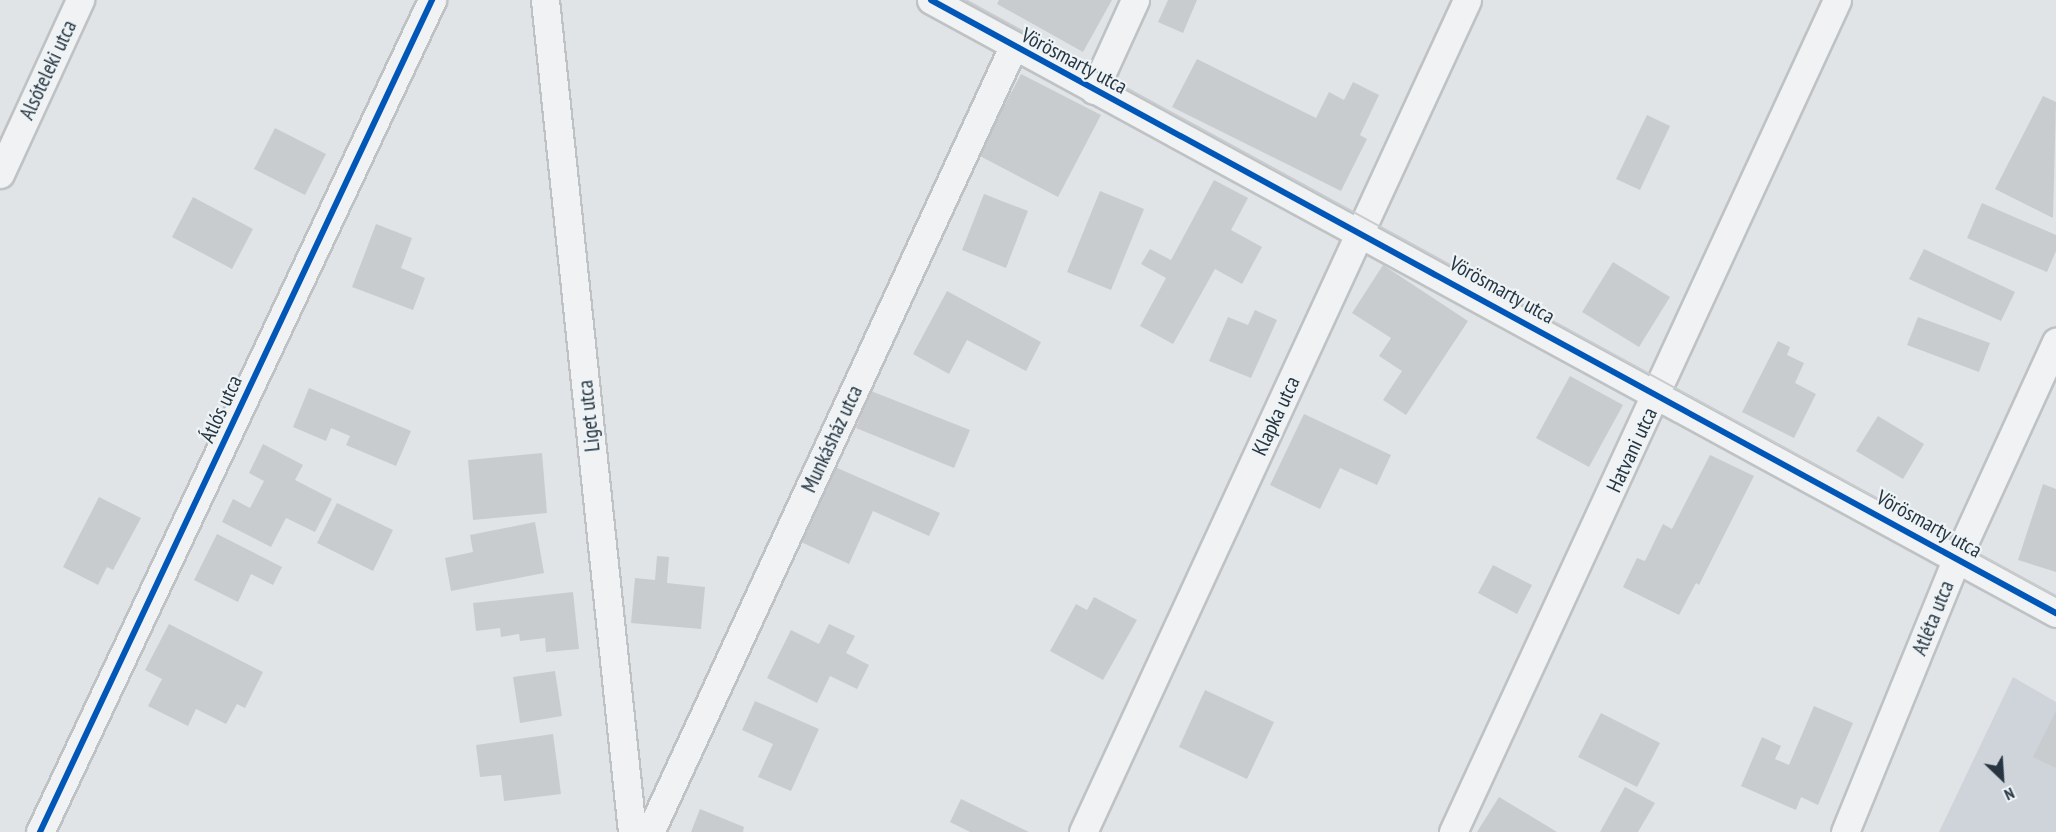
<!DOCTYPE html>
<meta charset="utf-8">
<style>
body{margin:0}
#map{position:relative;width:2056px;height:832px;overflow:hidden;background:#e1e4e6;font-family:"PT Sans Narrow",sans-serif}
div>[style]{position:absolute}
.built>*{inset:0;background:#ced4da}
.building>*{inset:0;background:#c9ccce}
.roads{filter:drop-shadow(2px 0 #bfc2c4) drop-shadow(-2px 0 #bfc2c4) drop-shadow(0 2px #bfc2c4) drop-shadow(0 -2px #bfc2c4)}
.street>*{height:27px;margin:-13.5px;padding:0 13.5px;transform-origin:13.5px;border-radius:13.5px;background:#f0f2f3}
.tram>*{height:1.5px;margin:-0.75px;padding:0 0.75px;transform-origin:0.75px;border-radius:0.75px;background:#c9ccce}
.cycleway>*{height:6px;margin:-3px;padding:0 3px;transform-origin:3px;border-radius:3px;background:#0057b8}
span{translate:-50% -50%;white-space:nowrap;text-align:center;line-height:1.15;-webkit-text-stroke:4.5px #eef3f6;paint-order:stroke}
.street-label{font-size:21px;color:#263541}
.north{position:absolute;left:1972px;top:748px;width:60px;height:60px;-webkit-text-stroke:4px #eef3f6;paint-order:stroke;rotate:155deg;font-size:16px;font-weight:700;line-height:24px;text-align:center;color:#263541}
.north::after{content:'';display:block;margin:auto;width:21px;height:27px;background:#263541;clip-path:polygon(50% 0,100% 100%,50% 72%,0 100%)}
</style>
<div id="map">
<div class="built">
<div style="clip-path:polygon(2013px 677px,2056px 702px,2056px 832px,1939px 832px)"></div>
</div>
<div class="building">
<div style="clip-path:polygon(999px 0,1112px 0,1083px 52px,997px 4px)"></div>
<div style="clip-path:polygon(1168px 0,1197px 0,1183px 33px,1158px 22px)"></div>
<div style="clip-path:polygon(1197px 59px,1316px 118px,1329px 92px,1344px 100px,1353px 82px,1379px 95px,1360px 135px,1367px 139px,1341px 191px,1172px 107px)"></div>
<div style="clip-path:polygon(1021px 74px,1101px 115px,1058px 197px,978px 155px)"></div>
<div style="clip-path:polygon(2043px 96px,2056px 102px,2053px 218px,1995px 189px)"></div>
<div style="clip-path:polygon(1647px 115px,1670px 126px,1640px 190px,1616px 179px)"></div>
<div style="clip-path:polygon(275px 128px,326px 154px,305px 195px,254px 169px)"></div>
<div style="clip-path:polygon(1214px 180px,1248px 198px,1231px 230px,1262px 247px,1242px 284px,1215px 269px,1173px 344px,1140px 326px,1166px 278px,1141px 264px,1150px 249px,1171px 260px)"></div>
<div style="clip-path:polygon(1100px 191px,1144px 209px,1111px 290px,1067px 272px)"></div>
<div style="clip-path:polygon(984px 194px,1028px 211px,1006px 268px,962px 250px)"></div>
<div style="clip-path:polygon(193px 197px,253px 229px,232px 269px,172px 237px)"></div>
<div style="clip-path:polygon(1982px 203px,2056px 235px,2056px 251px,2047px 272px,1967px 238px)"></div>
<div style="clip-path:polygon(376px 224px,412px 238px,401px 268px,425px 278px,413px 310px,352px 287px)"></div>
<div style="clip-path:polygon(1924px 249px,2015px 292px,2001px 321px,1909px 279px)"></div>
<div style="clip-path:polygon(1613px 262px,1670px 297px,1639px 347px,1582px 312px)"></div>
<div style="clip-path:polygon(1383px 265px,1468px 321px,1406px 415px,1383px 400px,1402px 371px,1379px 356px,1391px 338px,1352px 313px)"></div>
<div style="clip-path:polygon(947px 291px,1041px 342px,1026px 371px,967px 340px,949px 374px,913px 354px)"></div>
<div style="clip-path:polygon(1255px 310px,1277px 320px,1251px 378px,1209px 361px,1228px 317px,1248px 325px)"></div>
<div style="clip-path:polygon(1918px 317px,1990px 343px,1979px 372px,1907px 345px)"></div>
<div style="clip-path:polygon(1778px 341px,1790px 347px,1787px 355px,1804px 363px,1795px 383px,1816px 394px,1794px 438px,1742px 412px)"></div>
<div style="clip-path:polygon(1570px 376px,1623px 405px,1589px 467px,1536px 438px)"></div>
<div style="clip-path:polygon(309px 388px,411px 431px,396px 466px,346px 445px,350px 436px,331px 428px,326px 441px,293px 427px)"></div>
<div style="clip-path:polygon(871px 391px,970px 430px,954px 468px,856px 428px)"></div>
<div style="clip-path:polygon(1304px 414px,1391px 455px,1377px 485px,1340px 468px,1320px 509px,1270px 485px)"></div>
<div style="clip-path:polygon(1878px 416px,1924px 444px,1903px 479px,1856px 451px)"></div>
<div style="clip-path:polygon(263px 444px,303px 465px,295px 480px,332px 499px,315px 532px,286px 518px,271px 547px,222px 522px,233px 499px,250px 508px,264px 481px,249px 473px)"></div>
<div style="clip-path:polygon(542px 453px,547px 513px,473px 520px,468px 460px)"></div>
<div style="clip-path:polygon(1710px 455px,1754px 476px,1699px 585px,1696px 583px,1679px 615px,1623px 587px,1637px 558px,1645px 561px,1663px 524px,1672px 529px)"></div>
<div style="clip-path:polygon(835px 467px,940px 513px,929px 536px,873px 511px,849px 564px,801px 542px)"></div>
<div style="clip-path:polygon(2043px 484px,2056px 489px,2056px 572px,2018px 560px)"></div>
<div style="clip-path:polygon(99px 497px,141px 518px,113px 570px,107px 567px,98px 585px,63px 567px)"></div>
<div style="clip-path:polygon(337px 503px,393px 530px,373px 571px,317px 543px)"></div>
<div style="clip-path:polygon(535px 522px,544px 573px,451px 591px,445px 558px,473px 552px,470px 535px)"></div>
<div style="clip-path:polygon(217px 534px,282px 567px,273px 585px,251px 574px,238px 602px,194px 580px)"></div>
<div style="clip-path:polygon(657px 556px,669px 557px,667px 583px,705px 587px,701px 629px,631px 623px,635px 578px,655px 580px)"></div>
<div style="clip-path:polygon(1493px 565px,1532px 585px,1517px 614px,1478px 593px)"></div>
<div style="clip-path:polygon(573px 592px,579px 649px,546px 652px,545px 638px,520px 641px,519px 634px,501px 637px,500px 628px,476px 631px,473px 603px)"></div>
<div style="clip-path:polygon(1094px 597px,1137px 620px,1103px 680px,1050px 651px,1076px 604px,1087px 610px)"></div>
<div style="clip-path:polygon(169px 624px,263px 672px,245px 708px,237px 704px,226px 724px,196px 709px,188px 726px,148px 706px,162px 679px,145px 670px)"></div>
<div style="clip-path:polygon(829px 624px,855px 636px,846px 653px,869px 665px,857px 689px,830px 676px,817px 703px,767px 678px,791px 630px,819px 644px)"></div>
<div style="clip-path:polygon(555px 671px,562px 716px,520px 723px,513px 677px)"></div>
<div style="clip-path:polygon(1205px 690px,1274px 722px,1247px 779px,1179px 747px)"></div>
<div style="clip-path:polygon(755px 701px,819px 729px,791px 791px,758px 777px,773px 744px,742px 730px)"></div>
<div style="clip-path:polygon(1814px 706px,1853px 723px,1818px 805px,1801px 797px,1796px 810px,1741px 786px,1762px 737px,1781px 746px,1775px 759px,1789px 765px)"></div>
<div style="clip-path:polygon(2056px 711px,2056px 768px,2033px 757px)"></div>
<div style="clip-path:polygon(1601px 713px,1660px 743px,1637px 787px,1578px 757px)"></div>
<div style="clip-path:polygon(553px 734px,561px 794px,504px 801px,501px 775px,480px 777px,476px 745px)"></div>
<div style="clip-path:polygon(1625px 787px,1655px 803px,1638px 832px,1600px 832px)"></div>
<div style="clip-path:polygon(1499px 797px,1557px 832px,1477px 832px)"></div>
<div style="clip-path:polygon(961px 799px,1029px 832px,970px 832px,950px 822px)"></div>
<div style="clip-path:polygon(700px 809px,744px 827px,743px 832px,691px 832px)"></div>
</div>
<div class="roads">
<div class="street">
<div style="left:545px;top:0;width:837px;rotate:84.03deg"></div>
<div style="left:931px;top:0;width:1281px;rotate:28.59deg"></div>
<div style="left:1094px;top:90px;width:99px;rotate:-65.5deg"></div>
<div style="left:0;top:174px;width:192px;rotate:-65.3deg"></div>
<div style="left:40px;top:832px;width:920px;rotate:-64.77deg"></div>
<div style="left:650px;top:832px;width:865px;rotate:-65.18deg"></div>
<div style="left:1083px;top:832px;width:916px;rotate:-65.22deg"></div>
<div style="left:1453px;top:832px;width:916px;rotate:-65.22deg"></div>
<div style="left:1845px;top:832px;width:296px;rotate:-67.8deg"></div>
<div style="left:1957px;top:558px;width:238px;rotate:-65.4deg"></div>
</div>
</div>
<div class="tram">
<div style="left:966px;top:0;width:1242px;rotate:28.67deg"></div>
</div>
<div class="cycleway">
<div style="left:931px;top:0;width:1281px;rotate:28.59deg"></div>
<div style="left:40px;top:832px;width:920px;rotate:-64.77deg"></div>
</div>
<div class="street-label">
<span style="left:1074px;top:61px;rotate:28deg">Vörösmarty utca</span>
<span style="left:48px;top:70px;rotate:-65deg">Alsóteleki utca</span>
<span style="left:1502px;top:290px;rotate:29deg">Vörösmarty utca</span>
<span style="left:221px;top:409px;rotate:-65deg">Átlós utca</span>
<span style="left:589px;top:416px;rotate:-96deg">Liget utca</span>
<span style="left:1276px;top:416px;rotate:-65deg">Klapka utca</span>
<span style="left:832px;top:439px;rotate:-65deg">Munkásház utca</span>
<span style="left:1632px;top:450px;rotate:-65deg">Hatvani utca</span>
<span style="left:1929px;top:524px;rotate:29deg">Vörösmarty utca</span>
<span style="left:1933px;top:618px;rotate:-68deg">Atléta utca</span>
</div>
<div class="north">N</div>
</div>
